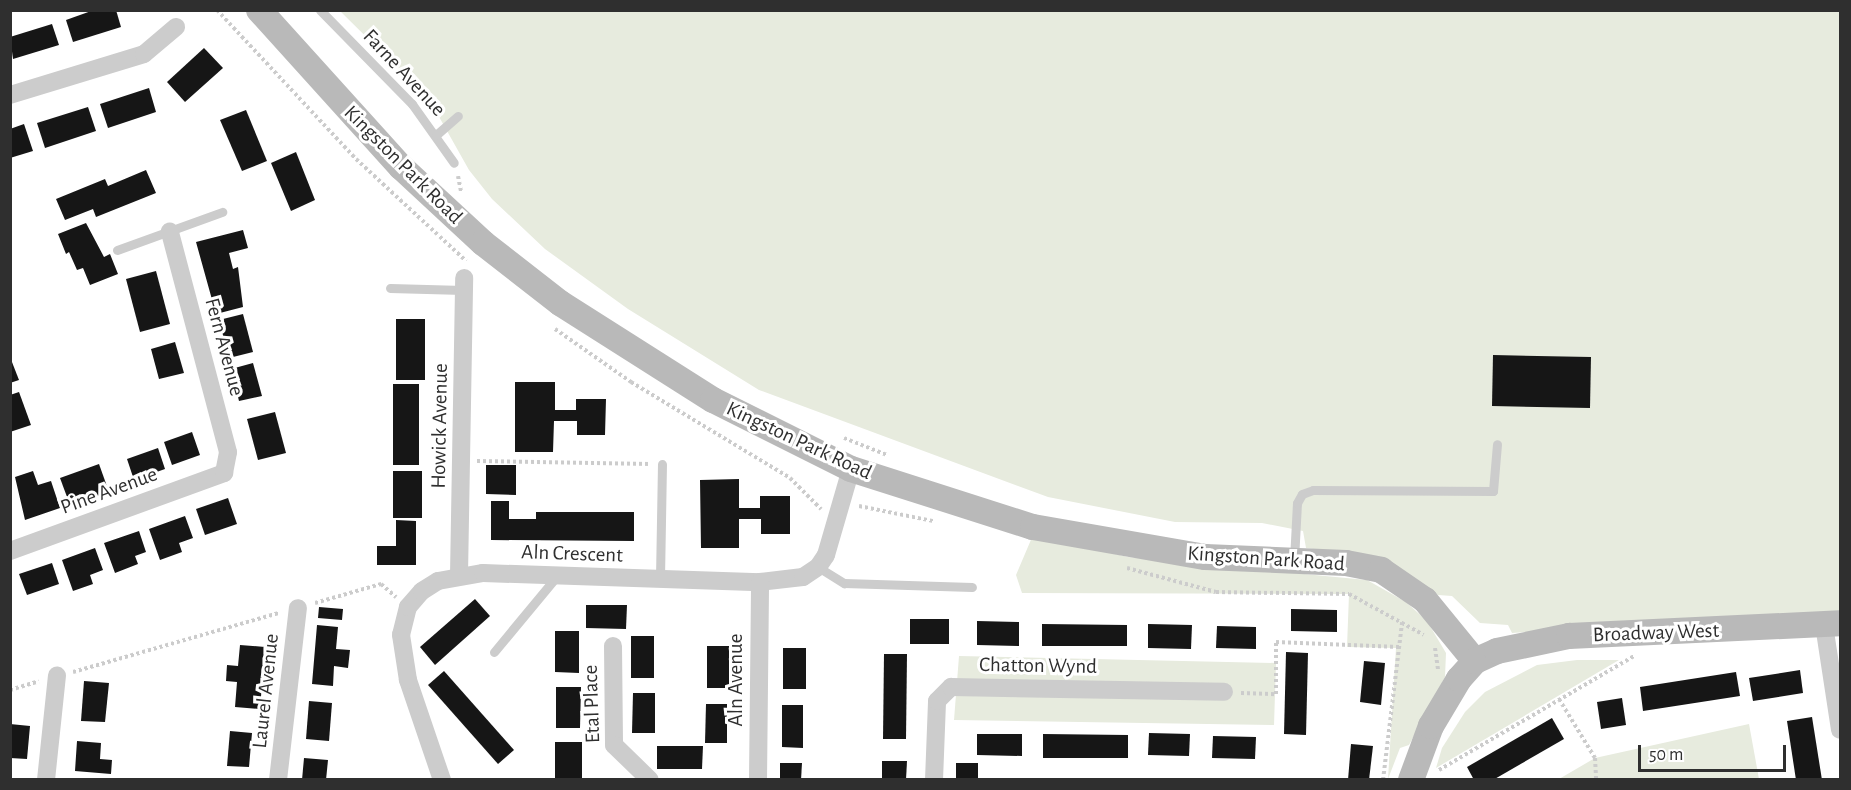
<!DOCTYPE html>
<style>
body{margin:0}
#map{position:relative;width:1851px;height:790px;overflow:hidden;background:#fff;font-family:"Alegreya Sans",sans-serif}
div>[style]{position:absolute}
.green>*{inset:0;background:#e7ebde}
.building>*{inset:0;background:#161616}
.path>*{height:4px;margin-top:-2px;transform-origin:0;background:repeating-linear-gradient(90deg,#ccc 0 3px,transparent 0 6px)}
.lane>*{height:9px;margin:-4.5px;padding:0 4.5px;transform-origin:4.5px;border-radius:4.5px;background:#ccc}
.street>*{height:18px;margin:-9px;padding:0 9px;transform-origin:9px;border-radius:9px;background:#ccc}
.secondary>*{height:26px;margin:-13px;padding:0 13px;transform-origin:13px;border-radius:13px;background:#b9b9b9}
span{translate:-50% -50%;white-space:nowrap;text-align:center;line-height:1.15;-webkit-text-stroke:6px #fff;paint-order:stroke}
.street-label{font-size:21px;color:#2f2f2f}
.frame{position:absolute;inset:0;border:12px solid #2f2f2f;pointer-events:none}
.scale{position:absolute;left:1638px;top:745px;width:148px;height:27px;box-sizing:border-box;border:3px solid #2f2f2f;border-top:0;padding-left:8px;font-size:18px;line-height:21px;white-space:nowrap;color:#2f2f2f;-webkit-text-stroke:4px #fff;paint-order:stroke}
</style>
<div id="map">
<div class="green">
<div style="clip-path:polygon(340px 11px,1840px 11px,1840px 612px,1512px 633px,1508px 625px,1480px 623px,1452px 596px,1438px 595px,1382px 558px,1306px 548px,1303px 531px,1262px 523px,1175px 522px,1048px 497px,759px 390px,628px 309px,545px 249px,492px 199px,469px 170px,429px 99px)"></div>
<div style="clip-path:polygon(1033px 535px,1128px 557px,1367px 580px,1406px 602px,1427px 621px,1446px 653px,1445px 677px,1409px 745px,1400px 748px,1388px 779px,1396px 648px,1347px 647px,1349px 594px,1022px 593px,1016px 575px)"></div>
<div style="clip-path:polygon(959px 656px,1276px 663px,1274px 725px,954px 720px)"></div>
<div style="clip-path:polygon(1577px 660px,1619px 660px,1436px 768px,1442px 748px,1465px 712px,1485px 692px,1537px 665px)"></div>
<div style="clip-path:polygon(1749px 724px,1759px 779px,1559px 779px,1595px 758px)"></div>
</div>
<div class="building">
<div style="clip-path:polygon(94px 10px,116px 10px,121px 27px,73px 42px,66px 20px)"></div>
<div style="clip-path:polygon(52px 24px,59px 45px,13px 59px,10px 37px)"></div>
<div style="clip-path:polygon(204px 48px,223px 68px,185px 102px,167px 82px)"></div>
<div style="clip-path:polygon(149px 88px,156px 112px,108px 128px,100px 104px)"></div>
<div style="clip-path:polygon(88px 107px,96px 131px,45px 148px,37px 123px)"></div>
<div style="clip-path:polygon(246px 110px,267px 161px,242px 171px,220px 120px)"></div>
<div style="clip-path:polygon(24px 124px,33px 151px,10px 158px,10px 129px)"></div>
<div style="clip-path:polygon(296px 152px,315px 200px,291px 211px,271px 163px)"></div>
<div style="clip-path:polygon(146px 170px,156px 193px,96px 217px,93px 209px,65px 220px,56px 199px,105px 179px,108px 186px)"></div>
<div style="clip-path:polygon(86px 223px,104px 257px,110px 254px,118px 274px,90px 285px,83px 268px,77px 270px,69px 252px,66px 254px,58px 234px)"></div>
<div style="clip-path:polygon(243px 230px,248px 248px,229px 253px,233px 269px,238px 267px,243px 307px,216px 314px,196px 242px)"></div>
<div style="clip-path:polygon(156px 271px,170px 324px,140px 332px,126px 279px)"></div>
<div style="clip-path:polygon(243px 314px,253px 352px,229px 358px,219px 320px)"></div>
<div style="clip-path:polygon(396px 319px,425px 319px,425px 380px,396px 380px)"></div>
<div style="clip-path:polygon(175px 342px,184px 373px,159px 379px,151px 349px)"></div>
<div style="clip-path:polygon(1493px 355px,1591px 357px,1590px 408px,1492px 406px)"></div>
<div style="clip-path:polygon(10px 357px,19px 380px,10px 383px)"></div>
<div style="clip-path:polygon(253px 363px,262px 396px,239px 401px,231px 369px)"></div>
<div style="clip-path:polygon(515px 382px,555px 382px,555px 410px,576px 410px,576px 399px,606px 399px,605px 435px,577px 435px,577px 421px,554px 421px,553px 452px,515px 452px)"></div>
<div style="clip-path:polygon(393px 384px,419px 384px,419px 465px,393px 465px)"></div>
<div style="clip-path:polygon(19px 392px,31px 425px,10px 432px,10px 395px)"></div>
<div style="clip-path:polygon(275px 412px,286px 453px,258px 460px,247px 419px)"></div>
<div style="clip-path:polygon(192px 432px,200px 455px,172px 465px,164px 442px)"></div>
<div style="clip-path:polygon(158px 448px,165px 469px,134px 480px,127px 459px)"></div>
<div style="clip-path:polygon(99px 464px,109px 492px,70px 505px,60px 478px)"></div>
<div style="clip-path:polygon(486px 465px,516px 465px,516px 495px,486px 494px)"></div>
<div style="clip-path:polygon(33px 471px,38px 485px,51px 481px,60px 508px,25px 520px,15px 477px)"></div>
<div style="clip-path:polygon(393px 471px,422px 471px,422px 518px,393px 518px)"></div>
<div style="clip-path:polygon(739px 479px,739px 508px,760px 508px,760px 496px,790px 496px,790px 534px,761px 534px,761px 519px,739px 519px,739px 548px,701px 548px,700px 480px)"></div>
<div style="clip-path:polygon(228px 498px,237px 524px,205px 535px,196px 509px)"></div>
<div style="clip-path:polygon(491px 501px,509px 501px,509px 519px,536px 519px,536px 512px,634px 512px,634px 541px,491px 540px)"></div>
<div style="clip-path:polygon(185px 516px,193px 538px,179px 543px,182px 552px,160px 560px,149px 529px)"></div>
<div style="clip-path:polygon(396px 520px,416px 521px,416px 565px,377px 565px,377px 546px,396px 546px)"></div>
<div style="clip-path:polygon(139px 531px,146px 552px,135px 556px,138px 564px,115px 573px,104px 543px)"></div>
<div style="clip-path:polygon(95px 548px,103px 570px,90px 575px,93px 584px,73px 591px,62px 560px)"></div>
<div style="clip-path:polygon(52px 563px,59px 584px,27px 595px,19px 574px)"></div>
<div style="clip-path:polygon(475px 599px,490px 616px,435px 665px,420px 647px)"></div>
<div style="clip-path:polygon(586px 605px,627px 605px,626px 629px,586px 628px)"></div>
<div style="clip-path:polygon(319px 607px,343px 609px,342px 620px,318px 618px)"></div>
<div style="clip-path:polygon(1291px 609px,1337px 610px,1337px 632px,1291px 631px)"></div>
<div style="clip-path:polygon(910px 619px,949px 619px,949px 644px,910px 644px)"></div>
<div style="clip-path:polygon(977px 621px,1019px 622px,1019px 646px,977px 645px)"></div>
<div style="clip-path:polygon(1042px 624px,1127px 625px,1127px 646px,1042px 646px)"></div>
<div style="clip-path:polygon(1148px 624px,1192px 625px,1191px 649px,1148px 648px)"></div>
<div style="clip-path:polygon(317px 625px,338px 627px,336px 649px,350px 650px,348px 668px,334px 666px,333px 686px,312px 684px)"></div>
<div style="clip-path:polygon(1217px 626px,1256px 627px,1256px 649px,1216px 648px)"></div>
<div style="clip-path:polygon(555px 631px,579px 631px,579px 673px,555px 672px)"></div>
<div style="clip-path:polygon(631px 636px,654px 636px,654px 678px,631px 678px)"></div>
<div style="clip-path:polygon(240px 645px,265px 647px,260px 709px,235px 707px,237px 682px,226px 681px,227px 665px,238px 666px)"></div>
<div style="clip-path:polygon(707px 646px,729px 646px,729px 688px,707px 688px)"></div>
<div style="clip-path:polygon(783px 648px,806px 648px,806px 689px,783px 689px)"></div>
<div style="clip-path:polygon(1286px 652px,1308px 653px,1306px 735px,1284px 734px)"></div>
<div style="clip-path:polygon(884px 654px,907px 654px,906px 739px,883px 739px)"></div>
<div style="clip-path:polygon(1364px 661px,1385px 663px,1381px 705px,1360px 702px)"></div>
<div style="clip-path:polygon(1800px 670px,1803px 693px,1753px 701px,1749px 678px)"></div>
<div style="clip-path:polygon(444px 671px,514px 750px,498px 764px,428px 685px)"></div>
<div style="clip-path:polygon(1736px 672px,1740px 696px,1643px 711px,1640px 687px)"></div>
<div style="clip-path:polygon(84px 681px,109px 683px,105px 722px,81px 721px)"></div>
<div style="clip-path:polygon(556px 687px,581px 687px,580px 728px,556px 728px)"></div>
<div style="clip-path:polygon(633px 693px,655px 693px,655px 733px,632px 733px)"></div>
<div style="clip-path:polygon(1622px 698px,1626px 725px,1601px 729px,1597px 702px)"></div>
<div style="clip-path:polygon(309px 701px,332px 703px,329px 741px,306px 739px)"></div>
<div style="clip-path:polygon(706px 704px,727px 704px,727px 743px,705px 743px)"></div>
<div style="clip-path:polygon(782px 705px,803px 705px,803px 748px,782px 747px)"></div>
<div style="clip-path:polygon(1812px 717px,1822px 780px,1796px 780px,1787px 721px)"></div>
<div style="clip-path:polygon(1552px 718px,1564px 739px,1493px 780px,1474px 780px,1467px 767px)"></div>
<div style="clip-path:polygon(10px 724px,30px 726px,27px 759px,10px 758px)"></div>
<div style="clip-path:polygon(230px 731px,252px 733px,249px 767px,227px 766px)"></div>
<div style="clip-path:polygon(1149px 733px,1190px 734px,1189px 756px,1148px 755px)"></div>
<div style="clip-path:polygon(977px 734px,1022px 734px,1022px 756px,977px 755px)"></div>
<div style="clip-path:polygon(1043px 734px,1128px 735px,1128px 758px,1043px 758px)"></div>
<div style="clip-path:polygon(1213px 736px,1256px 737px,1255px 759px,1212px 758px)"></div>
<div style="clip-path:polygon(77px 741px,101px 743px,100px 759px,112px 760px,111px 774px,75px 771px)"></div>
<div style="clip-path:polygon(555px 742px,582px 742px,582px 780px,555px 780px)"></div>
<div style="clip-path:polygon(1351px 744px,1373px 746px,1369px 780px,1348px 780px)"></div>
<div style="clip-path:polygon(657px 746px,703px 746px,702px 769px,657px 769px)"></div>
<div style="clip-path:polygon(304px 758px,328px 760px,326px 780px,302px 780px)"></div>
<div style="clip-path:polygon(882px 761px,907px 761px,906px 780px,882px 780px)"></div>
<div style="clip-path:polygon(780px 763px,802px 763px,801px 780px,780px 780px)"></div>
<div style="clip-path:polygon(956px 763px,978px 763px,978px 780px,956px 780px)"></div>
</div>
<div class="path">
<div style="left:217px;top:10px;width:204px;rotate:47deg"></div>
<div style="left:356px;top:159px;width:150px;rotate:42.8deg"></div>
<div style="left:458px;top:176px;width:16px;rotate:79deg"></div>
<div style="left:555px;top:329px;width:93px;rotate:34.9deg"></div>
<div style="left:631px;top:382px;width:186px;rotate:31.1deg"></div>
<div style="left:790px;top:478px;width:44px;rotate:45deg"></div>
<div style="left:844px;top:438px;width:46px;rotate:21.6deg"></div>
<div style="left:477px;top:461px;width:173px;rotate:1deg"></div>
<div style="left:859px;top:506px;width:76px;rotate:11.5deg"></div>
<div style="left:1127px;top:568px;width:92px;rotate:15.1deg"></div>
<div style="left:1216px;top:592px;width:133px;rotate:0.9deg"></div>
<div style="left:1349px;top:594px;width:85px;rotate:28.7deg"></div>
<div style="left:315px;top:603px;width:69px;rotate:-16.1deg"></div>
<div style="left:381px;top:584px;width:20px;rotate:41deg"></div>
<div style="left:1435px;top:648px;width:22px;rotate:82deg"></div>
<div style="left:73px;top:672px;width:214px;rotate:-16deg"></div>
<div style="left:10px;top:690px;width:30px;rotate:-17deg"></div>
<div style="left:1241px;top:693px;width:35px;rotate:2deg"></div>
<div style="left:1276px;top:694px;width:52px;rotate:-90deg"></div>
<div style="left:1276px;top:642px;width:123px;rotate:2.3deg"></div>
<div style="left:1559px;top:699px;width:69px;rotate:58.6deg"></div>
<div style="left:1595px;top:758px;width:22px;rotate:87deg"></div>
<div style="left:1439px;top:770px;width:226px;rotate:-30.3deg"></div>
<div style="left:1383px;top:780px;width:159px;rotate:-83.1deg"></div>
</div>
<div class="lane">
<div style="left:320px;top:10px;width:132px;rotate:45.6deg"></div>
<div style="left:412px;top:104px;width:72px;rotate:54.6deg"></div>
<div style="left:436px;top:135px;width:29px;rotate:-41deg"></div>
<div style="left:117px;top:250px;width:112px;rotate:-19.9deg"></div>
<div style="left:390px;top:288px;width:73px;rotate:1.6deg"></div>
<div style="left:1294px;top:560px;width:57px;rotate:-87deg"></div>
<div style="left:1297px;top:503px;width:10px;rotate:-61deg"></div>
<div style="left:1302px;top:494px;width:12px;rotate:-20deg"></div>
<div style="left:1313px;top:490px;width:180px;rotate:0.3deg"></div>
<div style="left:1493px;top:491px;width:47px;rotate:-85.1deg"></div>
<div style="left:818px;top:567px;width:31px;rotate:32deg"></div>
<div style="left:844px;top:583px;width:128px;rotate:1.8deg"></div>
<div style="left:660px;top:578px;width:114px;rotate:-89deg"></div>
<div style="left:494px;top:652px;width:97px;rotate:-50.4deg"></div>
</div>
<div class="street">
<div style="left:10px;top:95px;width:140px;rotate:-17deg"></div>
<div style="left:144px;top:54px;width:42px;rotate:-40.2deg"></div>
<div style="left:10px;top:551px;width:228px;rotate:-20deg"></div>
<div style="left:224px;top:473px;width:21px;rotate:-79deg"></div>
<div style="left:228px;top:452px;width:228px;rotate:-104.8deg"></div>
<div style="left:459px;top:575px;width:297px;rotate:-89deg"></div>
<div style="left:1824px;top:625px;width:106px;rotate:81.3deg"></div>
<div style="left:613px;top:646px;width:99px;rotate:89.4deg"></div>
<div style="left:614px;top:745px;width:50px;rotate:44.2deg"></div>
<div style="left:46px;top:780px;width:105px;rotate:-84deg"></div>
<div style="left:278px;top:780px;width:173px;rotate:-83.4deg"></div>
<div style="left:442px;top:780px;width:106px;rotate:-108.8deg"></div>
<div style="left:408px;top:680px;width:46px;rotate:-98.8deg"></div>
<div style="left:401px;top:635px;width:29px;rotate:-76deg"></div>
<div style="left:408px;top:607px;width:21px;rotate:-49deg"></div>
<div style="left:422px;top:591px;width:19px;rotate:-32deg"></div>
<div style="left:438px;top:581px;width:46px;rotate:-10.1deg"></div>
<div style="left:483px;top:573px;width:277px;rotate:1.9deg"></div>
<div style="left:760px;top:582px;width:43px;rotate:-6.6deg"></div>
<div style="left:803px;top:577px;width:18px;rotate:-34deg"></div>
<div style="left:818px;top:567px;width:14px;rotate:-56deg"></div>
<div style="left:826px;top:555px;width:90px;rotate:-73.8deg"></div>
<div style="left:758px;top:780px;width:198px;rotate:-89.4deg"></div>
<div style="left:934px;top:780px;width:79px;rotate:-87.8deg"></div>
<div style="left:937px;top:701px;width:20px;rotate:-45deg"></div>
<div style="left:951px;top:687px;width:273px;rotate:1deg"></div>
</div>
<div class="secondary">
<div style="left:259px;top:10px;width:212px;rotate:47.9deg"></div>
<div style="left:401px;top:167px;width:112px;rotate:42.8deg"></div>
<div style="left:483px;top:243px;width:98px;rotate:37.9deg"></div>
<div style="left:560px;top:303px;width:181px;rotate:32.4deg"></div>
<div style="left:713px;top:400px;width:154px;rotate:26.6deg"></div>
<div style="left:851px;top:469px;width:191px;rotate:17.7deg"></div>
<div style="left:1033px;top:527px;width:175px;rotate:9.9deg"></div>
<div style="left:1205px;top:557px;width:141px;rotate:2.4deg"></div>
<div style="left:1346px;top:563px;width:36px;rotate:11deg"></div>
<div style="left:1381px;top:570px;width:53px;rotate:34.3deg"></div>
<div style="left:1425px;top:600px;width:79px;rotate:50.7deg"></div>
<div style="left:1411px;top:780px;width:58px;rotate:-69.7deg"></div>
<div style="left:1431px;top:726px;width:55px;rotate:-59.2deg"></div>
<div style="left:1459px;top:679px;width:24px;rotate:-48deg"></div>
<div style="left:1475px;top:661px;width:24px;rotate:-24deg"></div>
<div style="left:1497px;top:651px;width:74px;rotate:-11.8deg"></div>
<div style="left:1569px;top:636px;width:271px;rotate:-2.7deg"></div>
</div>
<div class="street-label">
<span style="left:404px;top:73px;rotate:47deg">Farne Avenue</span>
<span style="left:403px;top:165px;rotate:45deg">Kingston Park Road</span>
<span style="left:224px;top:347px;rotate:75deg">Fern Avenue</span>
<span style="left:440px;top:426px;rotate:-89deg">Howick Avenue</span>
<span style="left:799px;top:441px;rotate:25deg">Kingston Park Road</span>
<span style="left:109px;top:491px;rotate:-20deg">Pine Avenue</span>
<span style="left:572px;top:554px;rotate:2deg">Aln Crescent</span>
<span style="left:1266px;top:559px;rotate:4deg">Kingston Park Road</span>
<span style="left:1656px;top:633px;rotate:-2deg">Broadway West</span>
<span style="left:1038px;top:666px;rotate:1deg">Chatton Wynd</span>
<span style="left:736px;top:680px;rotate:-90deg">Aln Avenue</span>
<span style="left:266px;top:691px;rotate:-84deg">Laurel Avenue</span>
<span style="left:592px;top:704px;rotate:-92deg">Etal Place</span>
</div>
<div class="frame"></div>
<div class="scale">50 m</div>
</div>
